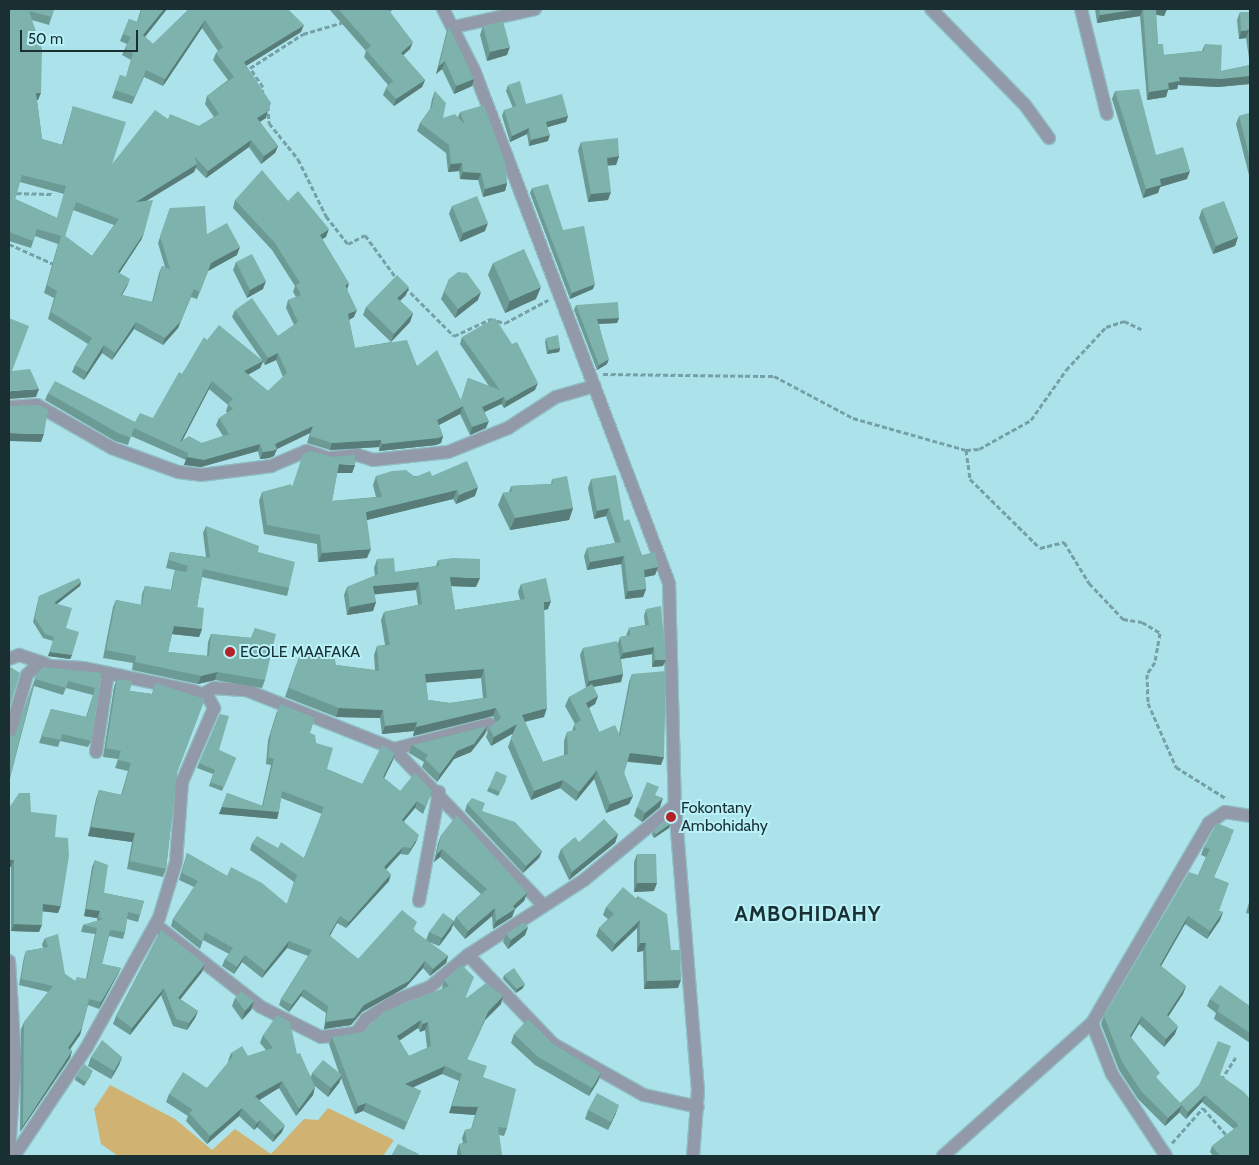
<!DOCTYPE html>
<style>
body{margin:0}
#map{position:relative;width:1259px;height:1165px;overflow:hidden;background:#ace3ea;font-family:Cabin,sans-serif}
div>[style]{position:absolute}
.green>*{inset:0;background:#d0b272}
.path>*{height:3px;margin-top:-1.5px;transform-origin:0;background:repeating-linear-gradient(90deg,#75a0a5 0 5px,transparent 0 7.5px)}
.roads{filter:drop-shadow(1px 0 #8fbfc5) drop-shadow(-1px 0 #8fbfc5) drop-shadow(0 1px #8fbfc5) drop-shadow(0 -1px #8fbfc5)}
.minor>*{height:12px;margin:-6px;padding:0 6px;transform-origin:6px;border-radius:6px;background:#929aaa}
.wall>*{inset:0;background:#6c9a94}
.shaded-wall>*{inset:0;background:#587d78}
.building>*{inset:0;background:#7db3ac}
.dots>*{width:14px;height:14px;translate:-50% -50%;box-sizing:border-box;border:2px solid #b8f1f7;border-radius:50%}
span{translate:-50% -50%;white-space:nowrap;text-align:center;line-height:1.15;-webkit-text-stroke:4px #b8f1f7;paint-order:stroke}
.poi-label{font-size:16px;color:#192f32}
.left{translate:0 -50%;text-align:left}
.district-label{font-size:21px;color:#192f32;font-weight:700;letter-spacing:1px}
.frame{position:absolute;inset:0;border:10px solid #192f32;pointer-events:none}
.scale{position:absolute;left:20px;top:30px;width:118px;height:22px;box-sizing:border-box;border:2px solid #192f32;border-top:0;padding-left:6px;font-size:15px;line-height:18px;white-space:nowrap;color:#192f32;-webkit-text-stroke:4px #b8f1f7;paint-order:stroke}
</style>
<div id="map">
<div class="green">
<div style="clip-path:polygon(110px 1085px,175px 1119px,212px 1150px,235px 1129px,271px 1154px,304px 1119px,318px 1120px,328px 1108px,394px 1140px,383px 1156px,118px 1156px,101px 1144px,94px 1109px)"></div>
</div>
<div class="path">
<div style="left:262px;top:94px;width:7px;rotate:-82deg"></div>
<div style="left:263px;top:87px;width:23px;rotate:-124deg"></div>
<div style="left:250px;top:68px;width:63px;rotate:-32.7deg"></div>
<div style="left:303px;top:34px;width:43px;rotate:-16.3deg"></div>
<div style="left:268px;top:106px;width:17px;rotate:87deg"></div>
<div style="left:269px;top:123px;width:46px;rotate:51.1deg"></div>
<div style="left:298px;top:159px;width:64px;rotate:63.8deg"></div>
<div style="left:326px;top:216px;width:36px;rotate:52deg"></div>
<div style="left:348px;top:244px;width:19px;rotate:-28deg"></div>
<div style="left:365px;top:235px;width:54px;rotate:54deg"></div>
<div style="left:9px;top:193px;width:44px;rotate:1.3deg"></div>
<div style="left:9px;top:244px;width:51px;rotate:24.1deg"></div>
<div style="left:405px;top:287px;width:69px;rotate:45deg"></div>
<div style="left:454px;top:336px;width:40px;rotate:-25deg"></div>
<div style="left:490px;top:319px;width:16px;rotate:15deg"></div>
<div style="left:505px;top:323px;width:49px;rotate:-28.1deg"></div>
<div style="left:603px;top:374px;width:171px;rotate:0.7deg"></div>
<div style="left:774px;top:376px;width:89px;rotate:28deg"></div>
<div style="left:853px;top:418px;width:117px;rotate:15.8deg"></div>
<div style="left:966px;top:450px;width:13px;rotate:-4deg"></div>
<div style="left:979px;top:449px;width:60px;rotate:-29.1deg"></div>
<div style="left:1031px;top:420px;width:61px;rotate:-55deg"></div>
<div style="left:1066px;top:370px;width:59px;rotate:-47.1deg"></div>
<div style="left:1106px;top:327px;width:19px;rotate:-18deg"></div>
<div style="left:1124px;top:321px;width:19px;rotate:25deg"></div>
<div style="left:966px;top:450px;width:29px;rotate:82deg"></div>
<div style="left:970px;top:479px;width:98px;rotate:44.6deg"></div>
<div style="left:1040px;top:548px;width:25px;rotate:-14deg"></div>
<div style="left:1064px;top:542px;width:48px;rotate:58.6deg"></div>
<div style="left:1089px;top:583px;width:50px;rotate:46.6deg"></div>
<div style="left:1123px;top:619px;width:19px;rotate:9deg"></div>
<div style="left:1142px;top:622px;width:21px;rotate:31deg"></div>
<div style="left:1160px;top:633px;width:29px;rotate:100deg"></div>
<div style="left:1155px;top:662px;width:14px;rotate:124deg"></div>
<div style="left:1147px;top:674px;width:29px;rotate:88deg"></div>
<div style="left:1148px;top:703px;width:70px;rotate:66.4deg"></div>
<div style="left:1176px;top:767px;width:60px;rotate:32.1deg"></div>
<div style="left:1221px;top:1080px;width:27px;rotate:-57deg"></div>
<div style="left:1172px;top:1143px;width:47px;rotate:-48.5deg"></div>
<div style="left:1203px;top:1108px;width:40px;rotate:49deg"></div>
</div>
<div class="roads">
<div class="minor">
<div style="left:443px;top:9px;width:68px;rotate:63.1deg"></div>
<div style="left:474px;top:70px;width:549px;rotate:69.19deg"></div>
<div style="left:669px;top:583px;width:222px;rotate:88.5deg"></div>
<div style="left:675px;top:805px;width:286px;rotate:85.4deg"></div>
<div style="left:698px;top:1090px;width:66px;rotate:94.3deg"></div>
<div style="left:931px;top:9px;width:134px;rotate:45.6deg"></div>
<div style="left:1025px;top:105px;width:41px;rotate:54deg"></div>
<div style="left:1081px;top:9px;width:108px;rotate:76.1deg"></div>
<div style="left:454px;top:27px;width:83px;rotate:-12.5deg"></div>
<div style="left:9px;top:407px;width:28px;rotate:-4deg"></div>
<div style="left:37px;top:405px;width:86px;rotate:29.8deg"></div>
<div style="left:112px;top:448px;width:70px;rotate:20deg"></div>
<div style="left:178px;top:472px;width:23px;rotate:7deg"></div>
<div style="left:201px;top:475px;width:71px;rotate:-7.3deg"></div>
<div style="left:271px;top:466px;width:39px;rotate:-23deg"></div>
<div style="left:307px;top:451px;width:23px;rotate:18deg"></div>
<div style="left:329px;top:458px;width:29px;rotate:-6deg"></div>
<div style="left:358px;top:455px;width:16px;rotate:18deg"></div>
<div style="left:373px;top:460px;width:75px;rotate:-6.1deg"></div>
<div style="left:448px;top:452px;width:65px;rotate:-21.8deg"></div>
<div style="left:508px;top:428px;width:57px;rotate:-32.9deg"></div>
<div style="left:556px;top:397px;width:40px;rotate:-16deg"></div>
<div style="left:9px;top:659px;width:11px;rotate:-22deg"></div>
<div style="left:19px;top:655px;width:28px;rotate:18deg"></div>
<div style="left:203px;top:694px;width:13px;rotate:-29deg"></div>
<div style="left:214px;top:688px;width:32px;rotate:4deg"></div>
<div style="left:246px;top:690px;width:159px;rotate:21.7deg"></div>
<div style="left:394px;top:749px;width:216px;rotate:46.3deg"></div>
<div style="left:9px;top:736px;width:64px;rotate:-73.6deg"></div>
<div style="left:27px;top:675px;width:14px;rotate:-45deg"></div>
<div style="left:37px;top:665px;width:46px;rotate:3.7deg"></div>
<div style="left:83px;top:668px;width:113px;rotate:11.7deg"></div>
<div style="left:194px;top:691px;width:15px;rotate:23deg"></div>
<div style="left:208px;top:697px;width:13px;rotate:61deg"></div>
<div style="left:214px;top:708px;width:81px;rotate:113.4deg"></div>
<div style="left:182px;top:782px;width:80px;rotate:94.3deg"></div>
<div style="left:176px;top:862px;width:59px;rotate:106.9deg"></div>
<div style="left:159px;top:918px;width:148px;rotate:119.2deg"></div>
<div style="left:87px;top:1047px;width:131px;rotate:123.8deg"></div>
<div style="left:394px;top:749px;width:99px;rotate:-14.6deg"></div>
<div style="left:96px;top:752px;width:80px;rotate:-81.4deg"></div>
<div style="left:675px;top:805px;width:118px;rotate:140.5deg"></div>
<div style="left:584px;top:880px;width:138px;rotate:147.1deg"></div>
<div style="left:468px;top:955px;width:123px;rotate:46.3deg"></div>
<div style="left:553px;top:1044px;width:104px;rotate:29.3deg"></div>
<div style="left:644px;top:1095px;width:55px;rotate:12.5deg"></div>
<div style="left:419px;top:901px;width:111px;rotate:-79.6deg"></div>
<div style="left:156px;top:925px;width:133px;rotate:38deg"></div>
<div style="left:261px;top:1007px;width:67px;rotate:26.6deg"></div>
<div style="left:321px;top:1037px;width:35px;rotate:-7deg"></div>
<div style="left:356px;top:1033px;width:17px;rotate:-54deg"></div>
<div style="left:366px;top:1019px;width:36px;rotate:-32deg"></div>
<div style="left:396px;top:1000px;width:36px;rotate:-21deg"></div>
<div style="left:430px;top:987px;width:50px;rotate:-40.1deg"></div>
<div style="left:9px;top:961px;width:99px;rotate:86.5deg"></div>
<div style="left:15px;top:1060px;width:94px;rotate:93.7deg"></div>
<div style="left:1092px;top:1023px;width:55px;rotate:68.6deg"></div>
<div style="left:1112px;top:1074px;width:98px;rotate:56.6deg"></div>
<div style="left:943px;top:1156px;width:200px;rotate:-41.8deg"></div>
<div style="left:1092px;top:1023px;width:232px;rotate:-59.7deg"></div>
<div style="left:1209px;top:823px;width:19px;rotate:-35deg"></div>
<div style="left:1225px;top:812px;width:25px;rotate:9deg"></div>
</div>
</div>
<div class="wall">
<div style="clip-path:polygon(evenodd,9px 9px,54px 9px,49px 25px,32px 20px,38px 100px,37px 100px,42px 139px,62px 145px,73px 106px,112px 164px,168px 119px,199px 126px,214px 117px,205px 104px,207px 96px,228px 80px,213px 60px,216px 53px,218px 51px,202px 28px,163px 86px,144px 77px,132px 104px,112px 98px,120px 75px,126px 77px,131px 60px,122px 55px,127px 44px,120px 41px,129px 19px,137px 22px,141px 9px,167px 9px,145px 37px,153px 44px,189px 9px,301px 32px,246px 66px,266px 118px,260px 122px,278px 146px,275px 153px,261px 164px,249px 147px,206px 178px,196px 168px,194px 172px,146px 201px,144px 233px,141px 240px,119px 273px,127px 286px,122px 295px,152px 302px,159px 273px,162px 266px,165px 267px,158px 243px,170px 208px,237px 255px,208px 271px,197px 299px,191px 297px,178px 328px,163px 345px,134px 329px,112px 360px,102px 353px,84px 380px,72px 372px,75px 365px,88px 344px,48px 319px,54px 298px,44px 293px,58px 244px,35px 236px,31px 248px,9px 241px,9px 9px,20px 182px,64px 194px,57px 218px,15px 199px,20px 182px,9px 9px,73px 210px,114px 225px,92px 256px,65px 236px,73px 210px)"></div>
<div style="clip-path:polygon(329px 9px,393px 9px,390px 12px,410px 49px,403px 55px,425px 80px,422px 87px,394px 106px,383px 95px,386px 88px,388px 85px,364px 57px,366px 51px)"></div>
<div style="clip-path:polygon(1095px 9px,1167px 9px,1164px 16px,1156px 15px,1158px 44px,1164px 55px,1202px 51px,1205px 44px,1221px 71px,1250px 65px,1250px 84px,1218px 87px,1178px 85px,1177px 89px,1168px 90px,1166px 97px,1147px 100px,1140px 16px,1097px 23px)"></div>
<div style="clip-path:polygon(1240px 12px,1250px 12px,1250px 65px,1246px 38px,1239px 39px,1237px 20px)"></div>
<div style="clip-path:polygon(449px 26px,474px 79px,472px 86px,454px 94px,442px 69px,436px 74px,446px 34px)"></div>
<div style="clip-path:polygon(483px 26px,507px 55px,487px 61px,480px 35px)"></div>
<div style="clip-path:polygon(508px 85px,526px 104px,568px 116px,566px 122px,548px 127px,548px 141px,529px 146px,527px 134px,510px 142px,502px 116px,504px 110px,513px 108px,506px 91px)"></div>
<div style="clip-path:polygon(435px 91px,443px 118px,458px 117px,460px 112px,507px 183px,505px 191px,483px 197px,478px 180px,460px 179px,459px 171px,448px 172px,446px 153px,417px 131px,420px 123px,430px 109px,432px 99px)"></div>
<div style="clip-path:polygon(1115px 91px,1156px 155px,1187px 179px,1160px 187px,1158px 193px,1143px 198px,1112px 99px)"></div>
<div style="clip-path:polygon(1250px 113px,1250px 179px,1236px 124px,1239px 116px)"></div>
<div style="clip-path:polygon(581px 142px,619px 156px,616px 165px,608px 165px,608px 200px,588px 202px,578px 150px)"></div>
<div style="clip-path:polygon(532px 188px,563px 230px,593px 289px,570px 299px,530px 193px)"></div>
<div style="clip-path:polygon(evenodd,235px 200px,288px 201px,326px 237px,322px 239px,347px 289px,354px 317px,349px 320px,355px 348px,391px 342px,363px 315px,366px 307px,406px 295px,400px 301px,413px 313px,410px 322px,391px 342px,417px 366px,461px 400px,468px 378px,489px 386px,460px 344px,462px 337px,535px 390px,504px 408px,501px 404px,485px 412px,486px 428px,470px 435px,460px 414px,439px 425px,443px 436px,441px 443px,436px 445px,379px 451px,379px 447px,330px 450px,307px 443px,310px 433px,277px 449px,274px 456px,269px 458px,260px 459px,258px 451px,201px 467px,184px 465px,186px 460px,131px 436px,128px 445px,115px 441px,45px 400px,48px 393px,135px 422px,153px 418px,182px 374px,207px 340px,262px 360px,232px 317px,235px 310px,278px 336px,294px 325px,286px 308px,288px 300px,296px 297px,293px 292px,295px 286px,272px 250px,233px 208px,235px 200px,276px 360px,283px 377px,268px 391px,248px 375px,260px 368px,263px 362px,265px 365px,276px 360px,235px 200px,209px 389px,228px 405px,226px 411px,227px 413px,219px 418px,216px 425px,223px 436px,202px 443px,182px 441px,209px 389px)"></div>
<div style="clip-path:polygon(452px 206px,485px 231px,460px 242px,449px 214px)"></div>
<div style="clip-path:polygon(1202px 209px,1238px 237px,1235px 246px,1213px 254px,1199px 218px)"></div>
<div style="clip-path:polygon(236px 262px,263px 289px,247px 298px,233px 270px)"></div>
<div style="clip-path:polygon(493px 263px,536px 299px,505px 313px,488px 275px)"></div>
<div style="clip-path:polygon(449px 279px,478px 300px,455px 318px,441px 299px)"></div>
<div style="clip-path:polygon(576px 305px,619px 318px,617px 323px,599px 324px,607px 364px,597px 370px,574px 310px)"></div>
<div style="clip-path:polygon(546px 338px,560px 348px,559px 352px,547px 354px,545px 342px)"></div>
<div style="clip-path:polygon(355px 465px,352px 473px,337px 473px,332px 501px,376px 497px,373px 485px,376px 476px,432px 476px,475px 496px,456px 504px,453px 499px,367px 520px,367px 558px,318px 562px,317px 544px,264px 534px,259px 501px,262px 492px,292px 487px)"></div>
<div style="clip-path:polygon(552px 479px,573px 508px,569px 520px,510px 530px,498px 505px,503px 493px,509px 492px,511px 486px,551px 484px)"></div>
<div style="clip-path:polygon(591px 479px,624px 521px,642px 555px,658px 567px,655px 575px,645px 577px,646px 589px,643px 597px,625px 599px,621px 564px,587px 570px,584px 556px,587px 548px,615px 543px,606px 516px,594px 519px,588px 488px)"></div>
<div style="clip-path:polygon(206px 526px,258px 552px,289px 588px,287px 596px,202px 577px,197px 607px,202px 629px,199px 637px,172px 634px,168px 652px,207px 656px,208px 642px,211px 634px,251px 638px,255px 628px,265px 680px,262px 688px,215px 680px,198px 684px,132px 670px,133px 663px,103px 658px,113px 607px,116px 600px,141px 605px,142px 594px,145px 586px,171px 590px,173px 578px,175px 570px,166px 568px,170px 552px,206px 557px,203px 533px)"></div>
<div style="clip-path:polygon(evenodd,377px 559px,395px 572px,436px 566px,438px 560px,476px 587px,451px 586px,455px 610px,520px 600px,518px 592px,521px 584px,548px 609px,544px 610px,544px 717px,525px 722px,543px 762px,564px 755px,564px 741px,567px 732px,572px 731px,574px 725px,575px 724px,565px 706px,569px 697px,586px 688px,580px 655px,583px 648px,618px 643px,620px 637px,626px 636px,629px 628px,645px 625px,644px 616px,646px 609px,663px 666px,652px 667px,652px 654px,621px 659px,623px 674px,621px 682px,593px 687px,598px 696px,595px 704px,589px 708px,599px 732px,619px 734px,629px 682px,632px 674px,661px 765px,627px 762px,624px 773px,633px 796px,629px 804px,606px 813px,594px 779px,576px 801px,560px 788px,531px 800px,508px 747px,513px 733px,491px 746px,486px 737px,489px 728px,496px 723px,493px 716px,413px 736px,414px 731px,382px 734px,380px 718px,336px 717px,285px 697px,296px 665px,336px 665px,375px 670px,374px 655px,377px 646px,385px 645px,381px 620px,384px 612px,418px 605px,416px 590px,374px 594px,376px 602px,373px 611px,347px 615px,344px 595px,347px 587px,375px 576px,374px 568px,377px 559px,481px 678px,483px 698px,450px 703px,428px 700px,426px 682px,481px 678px)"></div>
<div style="clip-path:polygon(81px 582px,80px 586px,57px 604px,66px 628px,72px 655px,70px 659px,48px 656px,53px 641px,43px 638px,33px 622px,39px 596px)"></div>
<div style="clip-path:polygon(37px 673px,101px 673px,91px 741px,88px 747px,60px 741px,58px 747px,39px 743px,51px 709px,86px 717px,93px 695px,66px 688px,63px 695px,34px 686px,9px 782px,9px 734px,14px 737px)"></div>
<div style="clip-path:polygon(117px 679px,130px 691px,152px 694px,155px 683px,177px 773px,166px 869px,163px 877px,127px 869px,132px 842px,88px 836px,96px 799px,99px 790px,121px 795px,128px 771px,115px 768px,118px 759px,103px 757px,114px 687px)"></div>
<div style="clip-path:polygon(277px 711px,310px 733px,316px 743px,327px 769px,362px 784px,393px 760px,384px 778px,400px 791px,432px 791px,423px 814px,415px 808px,404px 821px,416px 842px,408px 855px,400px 854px,386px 869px,389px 881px,346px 928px,337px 923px,330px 936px,358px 959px,415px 929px,414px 931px,426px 940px,429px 932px,454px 921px,456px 917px,481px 894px,440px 857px,434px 862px,438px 843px,441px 835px,527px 893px,524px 901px,515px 909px,512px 917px,493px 929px,492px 916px,465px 939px,453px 925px,451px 930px,439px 946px,429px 942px,448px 956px,446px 963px,430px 976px,423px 968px,406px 987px,362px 1012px,351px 1025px,324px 1029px,326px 1013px,301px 996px,289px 1012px,279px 1005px,281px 999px,308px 956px,287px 948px,262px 978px,242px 962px,234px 974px,222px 966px,225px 959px,229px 954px,203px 940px,200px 949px,171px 926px,173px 919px,194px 887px,179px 880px,187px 853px,227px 876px,287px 904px,294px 882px,250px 850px,252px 843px,278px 848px,304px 858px,322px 814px,281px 798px,277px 819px,219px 814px,227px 793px,262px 806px,271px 765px,266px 764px,268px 740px)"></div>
<div style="clip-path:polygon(220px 714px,219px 750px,236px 758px,222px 791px,209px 786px,213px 774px,197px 768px)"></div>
<div style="clip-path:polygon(487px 726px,485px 734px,471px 752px,454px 759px,437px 782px,422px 767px,424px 762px,409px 753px,412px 745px)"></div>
<div style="clip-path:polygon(506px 780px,498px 796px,487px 791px,489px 787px)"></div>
<div style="clip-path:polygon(467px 804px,482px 811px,542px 851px,539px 858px,523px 873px,465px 811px)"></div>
<div style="clip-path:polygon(637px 807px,660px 807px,642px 822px,634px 816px)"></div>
<div style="clip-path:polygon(9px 808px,31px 812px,55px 837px,58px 913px,42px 911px,39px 932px,11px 931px,11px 867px,9px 867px)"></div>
<div style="clip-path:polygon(670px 824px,669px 828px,654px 838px,652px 835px,653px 831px)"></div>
<div style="clip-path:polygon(618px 834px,615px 843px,569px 880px,558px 857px,561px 849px,579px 842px)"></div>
<div style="clip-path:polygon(1231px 838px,1214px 877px,1219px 911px,1223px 912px,1220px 920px,1207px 939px,1185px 924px,1161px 966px,1186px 986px,1183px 994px,1168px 1017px,1175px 1034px,1164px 1047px,1139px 1024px,1131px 1037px,1158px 1080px,1180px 1103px,1220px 1075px,1250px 1156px,1213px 1156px,1210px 1152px,1212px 1146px,1234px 1129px,1202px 1102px,1186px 1119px,1179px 1112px,1165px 1126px,1138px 1099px,1119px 1070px,1101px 1024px,1104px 1016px,1198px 875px,1206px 857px,1201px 855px,1204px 847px)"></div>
<div style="clip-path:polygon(637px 854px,654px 891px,634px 892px,634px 862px)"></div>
<div style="clip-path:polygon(95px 860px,104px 893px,144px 901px,138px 922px,127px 919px,125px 932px,123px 939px,109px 936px,102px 964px,121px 968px,118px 974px,99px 1009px,88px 1005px,80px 1035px,70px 1049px,72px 1051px,70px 1058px,20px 1132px,21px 1029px,24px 1022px,48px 992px,19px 985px,24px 957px,26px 951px,43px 948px,42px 944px,45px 938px,65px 974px,75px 981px,86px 979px,95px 934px,81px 932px,83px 925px,97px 921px,97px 918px,84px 916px,92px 867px)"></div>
<div style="clip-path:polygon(638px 896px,671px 950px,678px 988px,644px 989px,643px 951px,637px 952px,637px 928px,612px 952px,596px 936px,599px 928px,608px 919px,603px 915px,606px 907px,636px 899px)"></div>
<div style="clip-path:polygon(1250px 899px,1250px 914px,1246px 913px)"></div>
<div style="clip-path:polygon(528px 927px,525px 935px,508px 949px,503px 942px,506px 934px)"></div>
<div style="clip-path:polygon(161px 930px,202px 972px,180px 999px,198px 1011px,195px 1018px,187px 1030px,173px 1026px,161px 995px,130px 1035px,113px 1024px,116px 1016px)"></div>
<div style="clip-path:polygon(504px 975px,523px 988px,516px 993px,503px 979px)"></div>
<div style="clip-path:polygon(evenodd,444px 980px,466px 998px,501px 1004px,485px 1020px,467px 1059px,483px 1077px,507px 1128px,504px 1136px,499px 1135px,502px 1156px,457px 1156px,457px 1152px,459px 1144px,463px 1143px,462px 1138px,465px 1130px,471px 1129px,475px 1115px,449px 1113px,459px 1081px,442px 1074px,413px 1087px,421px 1091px,404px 1130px,363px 1111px,355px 1114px,341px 1078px,339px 1083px,328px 1097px,315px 1086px,313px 1095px,296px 1116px,279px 1088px,259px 1100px,282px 1132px,273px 1142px,257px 1127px,254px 1130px,239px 1116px,207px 1144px,186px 1121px,188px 1116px,166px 1102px,169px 1094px,207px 1088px,229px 1062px,228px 1061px,231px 1053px,248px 1056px,266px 1050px,260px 1043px,263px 1035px,297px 1054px,311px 1077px,312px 1073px,339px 1073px,329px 1044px,332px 1037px,363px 1032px,442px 989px,444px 980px,418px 1028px,420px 1032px,425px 1030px,427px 1048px,409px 1056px,399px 1041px,418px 1028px)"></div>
<div style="clip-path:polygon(235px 998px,254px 1001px,251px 1010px,242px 1020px,232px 1006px)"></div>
<div style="clip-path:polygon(1210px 999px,1250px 1006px,1250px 1043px,1214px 1019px,1216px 1013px,1207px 1006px)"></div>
<div style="clip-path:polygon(514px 1034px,552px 1043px,601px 1073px,598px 1081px,589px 1096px,535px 1065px,511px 1043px)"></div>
<div style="clip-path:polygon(91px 1057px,122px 1057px,119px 1065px,111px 1079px,88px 1066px)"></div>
<div style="clip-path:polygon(91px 1075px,84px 1086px,75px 1080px,76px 1076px)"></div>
<div style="clip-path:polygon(588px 1110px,616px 1113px,608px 1130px,585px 1119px)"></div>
</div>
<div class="shaded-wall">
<div style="clip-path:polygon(164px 9px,167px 9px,140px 43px,143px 35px)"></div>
<div style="clip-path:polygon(1139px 9px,1143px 9px,1140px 16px,1097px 23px,1100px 15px)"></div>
<div style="clip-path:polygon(1155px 9px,1167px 9px,1164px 16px,1153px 14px)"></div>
<div style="clip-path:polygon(205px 20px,202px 28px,163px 86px,165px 79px)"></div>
<div style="clip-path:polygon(304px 25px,301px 32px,241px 69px,244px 62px)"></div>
<div style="clip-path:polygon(1249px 30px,1246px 38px,1239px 39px,1241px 31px)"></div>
<div style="clip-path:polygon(413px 42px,410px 49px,398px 60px,401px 53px)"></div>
<div style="clip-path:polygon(510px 47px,507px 55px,487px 61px,490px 52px)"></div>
<div style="clip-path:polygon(445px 61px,442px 69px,436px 74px,439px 66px)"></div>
<div style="clip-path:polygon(1250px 76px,1250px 84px,1218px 87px,1178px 85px,1177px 89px,1168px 90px,1166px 97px,1147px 100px,1149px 92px,1179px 77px)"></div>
<div style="clip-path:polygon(474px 79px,472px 86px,454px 94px,456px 86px)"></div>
<div style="clip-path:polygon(425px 80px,422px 87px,394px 106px,396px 99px)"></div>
<div style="clip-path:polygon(36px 93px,41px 93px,38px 100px,34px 100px)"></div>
<div style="clip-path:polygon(268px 111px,266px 118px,254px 125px,257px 118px)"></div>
<div style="clip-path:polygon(568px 116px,566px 122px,544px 128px,546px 122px)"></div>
<div style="clip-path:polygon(529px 128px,527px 134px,510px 142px,512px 136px)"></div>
<div style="clip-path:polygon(550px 135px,548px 141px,529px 146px,531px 140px)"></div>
<div style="clip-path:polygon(251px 140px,249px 147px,206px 178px,208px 171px)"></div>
<div style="clip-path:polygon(278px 146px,275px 153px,261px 164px,264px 156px)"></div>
<div style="clip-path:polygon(619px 156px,616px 165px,604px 166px,607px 158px)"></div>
<div style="clip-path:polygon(462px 163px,459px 171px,448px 172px,451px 164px)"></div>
<div style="clip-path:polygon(197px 164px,194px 172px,133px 209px,136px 202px)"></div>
<div style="clip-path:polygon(1190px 171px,1187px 179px,1160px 187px,1158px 193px,1143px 198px,1146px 189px,1160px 179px)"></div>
<div style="clip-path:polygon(463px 172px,481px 173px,478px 180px,460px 179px)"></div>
<div style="clip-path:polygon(507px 183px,505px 191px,483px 197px,485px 189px)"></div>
<div style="clip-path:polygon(611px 192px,608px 200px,588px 202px,591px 194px)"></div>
<div style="clip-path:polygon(488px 223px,485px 231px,460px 242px,463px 233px)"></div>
<div style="clip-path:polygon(329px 229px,326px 237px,317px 242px,320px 235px)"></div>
<div style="clip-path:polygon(144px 233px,141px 240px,115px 280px,118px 272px)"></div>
<div style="clip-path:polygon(1238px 237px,1235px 246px,1213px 254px,1216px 246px)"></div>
<div style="clip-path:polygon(240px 247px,237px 255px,208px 271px,197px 299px,211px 263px)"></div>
<div style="clip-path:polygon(130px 279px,127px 286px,118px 302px,121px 295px)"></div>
<div style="clip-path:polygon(266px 281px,263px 289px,247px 298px,250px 290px)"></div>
<div style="clip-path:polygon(349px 283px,347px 290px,345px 285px)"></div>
<div style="clip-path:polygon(595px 284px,593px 289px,570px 299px,572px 293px)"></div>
<div style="clip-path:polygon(409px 287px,406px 295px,394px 306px,397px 298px)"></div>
<div style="clip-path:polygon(541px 287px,536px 299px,505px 313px,510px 301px)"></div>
<div style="clip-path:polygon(194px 289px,178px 328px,163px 345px,165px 338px)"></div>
<div style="clip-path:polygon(481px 292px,478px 300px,455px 318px,458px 309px)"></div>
<div style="clip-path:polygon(357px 310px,354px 317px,345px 322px,348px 314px)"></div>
<div style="clip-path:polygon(413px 313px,410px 322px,391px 342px,394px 334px)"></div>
<div style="clip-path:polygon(619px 318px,617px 323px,595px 324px,597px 319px)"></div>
<div style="clip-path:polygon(136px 322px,134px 329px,112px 360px,115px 353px)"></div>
<div style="clip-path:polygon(104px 345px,102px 353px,84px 380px,87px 372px)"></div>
<div style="clip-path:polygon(560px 348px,559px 352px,547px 354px,549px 350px)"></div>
<div style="clip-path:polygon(278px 353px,276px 360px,265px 365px,268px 358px)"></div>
<div style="clip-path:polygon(609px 359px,607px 364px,597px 370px,599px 365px)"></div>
<div style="clip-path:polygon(263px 361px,260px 368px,241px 378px,244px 371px)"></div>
<div style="clip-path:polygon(212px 381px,209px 389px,178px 449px,180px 442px)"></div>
<div style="clip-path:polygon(538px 383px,535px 390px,504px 408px,506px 401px)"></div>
<div style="clip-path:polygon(39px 389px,36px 397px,9px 399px,9px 393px,11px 391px)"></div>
<div style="clip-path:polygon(504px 397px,501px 404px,480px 414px,482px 407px)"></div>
<div style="clip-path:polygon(463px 406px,460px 414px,435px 427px,437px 420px)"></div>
<div style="clip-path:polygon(489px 421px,486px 428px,470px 435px,472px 427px)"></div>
<div style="clip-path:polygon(313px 426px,310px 433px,277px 449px,274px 456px,269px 458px,260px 459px,263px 452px,275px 444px)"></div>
<div style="clip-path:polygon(9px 433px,44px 434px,41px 442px,9px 441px)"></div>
<div style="clip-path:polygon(443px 436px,441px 443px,436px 445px,379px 451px,382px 444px)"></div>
<div style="clip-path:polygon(381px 440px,379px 447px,330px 450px,332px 443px)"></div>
<div style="clip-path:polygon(260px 444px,258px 451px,201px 467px,184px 465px,187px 457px)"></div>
<div style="clip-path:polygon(339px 464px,355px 465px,352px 473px,336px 473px)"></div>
<div style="clip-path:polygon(478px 487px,475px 496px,456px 504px,459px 495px)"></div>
<div style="clip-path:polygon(457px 490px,453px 499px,363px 521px,366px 512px)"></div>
<div style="clip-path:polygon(573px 508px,569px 520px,510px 530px,515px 518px)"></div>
<div style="clip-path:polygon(609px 508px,606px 516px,594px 519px,597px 511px)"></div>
<div style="clip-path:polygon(371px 549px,367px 558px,318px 562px,322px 553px)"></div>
<div style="clip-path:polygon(624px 556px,621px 564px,587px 570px,590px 562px)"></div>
<div style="clip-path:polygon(658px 567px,655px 575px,641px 578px,644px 570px)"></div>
<div style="clip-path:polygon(450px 577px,480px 578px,476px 587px,447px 586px)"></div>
<div style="clip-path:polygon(81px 582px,80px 586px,53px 607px,54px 603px)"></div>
<div style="clip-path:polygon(419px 582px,416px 590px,370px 595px,373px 586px)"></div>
<div style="clip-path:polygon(646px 589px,643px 597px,625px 599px,628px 591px)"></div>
<div style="clip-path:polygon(551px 601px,548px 609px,541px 611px,544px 602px)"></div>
<div style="clip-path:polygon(376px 602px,373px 611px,347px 615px,350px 607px)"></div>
<div style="clip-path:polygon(174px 626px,202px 629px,199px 637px,171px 634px)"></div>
<div style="clip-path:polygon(654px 647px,652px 654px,620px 659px,623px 653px)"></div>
<div style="clip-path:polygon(50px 652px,72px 655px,70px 659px,48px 656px)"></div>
<div style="clip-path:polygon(655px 660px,666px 660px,663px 666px,652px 667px)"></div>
<div style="clip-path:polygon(484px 669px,481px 678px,422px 683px,425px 674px)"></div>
<div style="clip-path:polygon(217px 672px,215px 680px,198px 684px,201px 676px)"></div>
<div style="clip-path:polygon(623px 674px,621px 682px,586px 688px,589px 681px)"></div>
<div style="clip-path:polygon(598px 696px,595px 704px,583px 711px,586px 703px)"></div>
<div style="clip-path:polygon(339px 708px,383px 710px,380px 718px,336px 717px)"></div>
<div style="clip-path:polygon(496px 708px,493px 716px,413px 736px,416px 727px)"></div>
<div style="clip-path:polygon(547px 708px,544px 717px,519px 723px,522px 715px)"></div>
<div style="clip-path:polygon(417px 722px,414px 731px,382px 734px,385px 726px)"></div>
<div style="clip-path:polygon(517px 724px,514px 733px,491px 746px,494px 737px)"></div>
<div style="clip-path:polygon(487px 726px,485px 734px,471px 752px,454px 759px,437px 782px,440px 774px,457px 751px)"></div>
<div style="clip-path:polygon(395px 753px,393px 760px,381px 784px,383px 777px)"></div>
<div style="clip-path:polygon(630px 753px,664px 757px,661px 765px,626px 761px)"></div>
<div style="clip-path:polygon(597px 770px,594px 779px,576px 801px,579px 792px)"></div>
<div style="clip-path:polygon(563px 780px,560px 788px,531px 800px,534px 791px)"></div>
<div style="clip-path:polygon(633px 796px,629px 804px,606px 813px,610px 804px)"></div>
<div style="clip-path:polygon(663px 798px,660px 807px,642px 822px,645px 813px)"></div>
<div style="clip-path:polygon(417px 801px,415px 808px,399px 827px,402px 820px)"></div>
<div style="clip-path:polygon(222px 807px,279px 812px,277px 819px,219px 814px)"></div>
<div style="clip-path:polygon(670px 824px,669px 828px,654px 838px,656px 834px)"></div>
<div style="clip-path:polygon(91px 827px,135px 833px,132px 842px,88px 836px)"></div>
<div style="clip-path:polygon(618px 834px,615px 843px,569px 880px,572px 872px)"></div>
<div style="clip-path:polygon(419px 835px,416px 842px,408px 855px,411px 848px)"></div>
<div style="clip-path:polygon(403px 847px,400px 854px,382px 874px,384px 867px)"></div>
<div style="clip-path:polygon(442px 849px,440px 857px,434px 862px,437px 854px)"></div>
<div style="clip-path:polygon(542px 851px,539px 858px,523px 873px,526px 866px)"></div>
<div style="clip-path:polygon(9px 860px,14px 860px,11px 867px,9px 867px)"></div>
<div style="clip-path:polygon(391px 874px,389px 881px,346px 928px,349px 922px)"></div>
<div style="clip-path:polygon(637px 883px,657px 883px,654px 891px,634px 892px)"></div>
<div style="clip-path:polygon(527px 893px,524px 901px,515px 909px,512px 917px,493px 929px,496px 921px)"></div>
<div style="clip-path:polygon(43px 904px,61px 906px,58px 913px,40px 911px)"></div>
<div style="clip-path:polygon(495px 908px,492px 916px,465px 939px,468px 931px)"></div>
<div style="clip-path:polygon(86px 909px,100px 911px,97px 918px,84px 916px)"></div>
<div style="clip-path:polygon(1223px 912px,1220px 920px,1207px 939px,1210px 931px)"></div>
<div style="clip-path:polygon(340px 916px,337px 923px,326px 942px,329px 935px)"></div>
<div style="clip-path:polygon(1188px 916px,1185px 924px,1157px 973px,1160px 965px)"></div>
<div style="clip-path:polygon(640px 920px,637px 928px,612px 952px,615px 944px)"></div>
<div style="clip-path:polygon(454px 921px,451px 930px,439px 946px,442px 938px)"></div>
<div style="clip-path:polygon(14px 924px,42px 925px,39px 932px,11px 931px)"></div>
<div style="clip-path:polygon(528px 927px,525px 935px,508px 949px,511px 940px)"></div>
<div style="clip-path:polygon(289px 941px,287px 948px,262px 978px,265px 971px)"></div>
<div style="clip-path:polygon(640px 943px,646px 943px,643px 951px,637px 952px)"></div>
<div style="clip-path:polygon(245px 955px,242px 962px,234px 974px,237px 967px)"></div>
<div style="clip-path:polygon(448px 956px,446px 963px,430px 976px,433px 969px)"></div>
<div style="clip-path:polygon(425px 961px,423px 968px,406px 987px,362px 1012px,351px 1025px,324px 1029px,326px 1022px,364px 1005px)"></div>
<div style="clip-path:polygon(205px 964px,202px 972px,176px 1005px,178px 998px)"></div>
<div style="clip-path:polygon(121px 968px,118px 974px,99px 1009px,101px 1002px)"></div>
<div style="clip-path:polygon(681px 980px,678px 988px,644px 989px,647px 981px)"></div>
<div style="clip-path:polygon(525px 984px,523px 988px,516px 993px,517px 989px)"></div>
<div style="clip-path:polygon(1186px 986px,1183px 994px,1164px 1023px,1167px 1015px)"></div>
<div style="clip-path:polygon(164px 988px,161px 995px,130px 1035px,132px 1028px)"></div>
<div style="clip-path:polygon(304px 989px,301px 996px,289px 1012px,292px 1005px)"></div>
<div style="clip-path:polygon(503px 996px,501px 1004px,485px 1020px,464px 1067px,488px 1012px)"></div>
<div style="clip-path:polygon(254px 1001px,251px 1010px,242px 1020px,245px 1011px)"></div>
<div style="clip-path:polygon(198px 1011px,195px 1018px,187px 1030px,189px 1023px)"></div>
<div style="clip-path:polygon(1142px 1016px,1139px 1024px,1127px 1044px,1130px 1036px)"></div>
<div style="clip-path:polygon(421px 1020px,418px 1028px,394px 1044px,397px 1036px)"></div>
<div style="clip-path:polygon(428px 1022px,425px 1030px,420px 1032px,423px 1024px)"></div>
<div style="clip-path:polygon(1178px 1026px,1175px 1034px,1164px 1047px,1166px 1039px)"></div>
<div style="clip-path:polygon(82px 1028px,80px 1035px,66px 1055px,68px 1048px)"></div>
<div style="clip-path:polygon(72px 1051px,70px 1058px,20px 1132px,23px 1126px)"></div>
<div style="clip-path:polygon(122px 1057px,119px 1065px,111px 1079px,114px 1071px)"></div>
<div style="clip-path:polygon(445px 1066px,442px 1074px,403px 1092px,405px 1084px)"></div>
<div style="clip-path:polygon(601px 1073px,598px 1081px,589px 1096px,592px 1088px)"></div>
<div style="clip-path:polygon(342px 1075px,339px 1083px,328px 1097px,331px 1088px)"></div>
<div style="clip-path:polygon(282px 1081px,279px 1088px,253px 1104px,255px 1096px)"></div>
<div style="clip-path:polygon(315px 1087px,313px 1095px,296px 1116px,299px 1109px)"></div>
<div style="clip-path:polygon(1205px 1095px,1202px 1102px,1186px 1119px,1188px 1112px)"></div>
<div style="clip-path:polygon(366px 1103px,363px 1111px,355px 1114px,358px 1106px)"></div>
<div style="clip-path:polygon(619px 1105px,616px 1113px,608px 1130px,611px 1122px)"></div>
<div style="clip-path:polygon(1182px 1105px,1179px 1113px,1165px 1126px,1168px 1118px)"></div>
<div style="clip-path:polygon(452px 1106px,478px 1107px,475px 1115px,449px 1113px)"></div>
<div style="clip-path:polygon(242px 1108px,239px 1116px,207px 1144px,210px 1136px)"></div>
<div style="clip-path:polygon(260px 1120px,257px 1127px,254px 1130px,257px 1123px)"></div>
<div style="clip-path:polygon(285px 1125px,282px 1132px,273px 1142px,275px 1135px)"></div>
</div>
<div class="building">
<div style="clip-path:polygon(evenodd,9px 9px,54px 9px,52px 17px,29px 11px,42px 49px,41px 93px,36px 93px,42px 139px,63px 145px,73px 106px,126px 122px,112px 164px,155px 110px,168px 119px,170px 114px,199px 126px,219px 114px,207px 96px,234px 77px,216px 53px,223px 47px,205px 20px,165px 79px,146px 70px,135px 97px,115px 90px,120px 75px,126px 77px,133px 53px,125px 48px,131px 37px,123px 34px,129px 19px,138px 22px,142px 9px,164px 9px,143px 35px,153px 44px,189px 9px,288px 9px,304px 25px,244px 62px,271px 103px,268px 111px,257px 118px,278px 146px,264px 156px,251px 140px,208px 171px,194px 156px,197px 164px,136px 202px,153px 200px,144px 233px,118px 272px,130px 279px,121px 295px,153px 302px,162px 266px,170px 269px,160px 236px,170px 208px,205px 206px,207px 234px,227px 223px,240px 247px,211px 263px,200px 292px,194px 289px,181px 321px,165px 338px,136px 322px,115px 353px,104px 345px,87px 372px,75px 365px,92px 338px,51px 312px,57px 291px,47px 285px,61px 236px,37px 229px,33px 241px,9px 232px,9px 102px,10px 102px,9px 100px,9px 9px,22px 175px,66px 186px,57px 218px,15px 199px,22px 175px,9px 9px,76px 202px,119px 219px,92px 256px,65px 236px,76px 202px)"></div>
<div style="clip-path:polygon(338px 9px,388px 9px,413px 42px,401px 53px,425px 80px,396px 99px,386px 88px,393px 81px,366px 50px,371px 46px)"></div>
<div style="clip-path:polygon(1099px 9px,1139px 9px,1100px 15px)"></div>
<div style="clip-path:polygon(1143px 9px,1156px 9px,1158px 44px,1163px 44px,1164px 55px,1204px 51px,1205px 44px,1222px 45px,1221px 71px,1250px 65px,1250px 76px,1221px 79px,1179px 77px,1180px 81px,1168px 83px,1169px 89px,1149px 92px)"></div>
<div style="clip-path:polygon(1240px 12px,1250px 12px,1250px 40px,1249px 30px,1241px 31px)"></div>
<div style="clip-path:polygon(503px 21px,510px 47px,490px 52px,483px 26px)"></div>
<div style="clip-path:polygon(449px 26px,474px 79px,456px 86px,445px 61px,439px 66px)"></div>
<div style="clip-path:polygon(520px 81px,526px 104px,562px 94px,568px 116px,546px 122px,550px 135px,531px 140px,529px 128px,512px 136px,504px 110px,516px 106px,508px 85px)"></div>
<div style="clip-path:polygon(1139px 89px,1156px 155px,1183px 147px,1190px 171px,1160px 179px,1161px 185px,1146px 189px,1115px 91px)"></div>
<div style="clip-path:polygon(435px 91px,446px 103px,443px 118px,455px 114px,465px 125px,460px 112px,484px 105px,506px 165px,507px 183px,485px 189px,481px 173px,463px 172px,462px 163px,451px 164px,449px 145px,420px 123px,432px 107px)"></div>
<div style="clip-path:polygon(1250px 113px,1250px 159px,1239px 116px)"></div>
<div style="clip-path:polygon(618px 138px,619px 156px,607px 158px,611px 192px,591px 194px,581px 142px)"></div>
<div style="clip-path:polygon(evenodd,262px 170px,288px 201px,298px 191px,329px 229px,320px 235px,349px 283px,345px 285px,357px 310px,348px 314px,355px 348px,407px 340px,417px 366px,437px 350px,461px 400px,468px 378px,500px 390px,462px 337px,495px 318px,512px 344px,517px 342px,538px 383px,506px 401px,504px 397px,482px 407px,489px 421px,472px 427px,463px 406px,437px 420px,443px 436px,438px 438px,382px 444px,381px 440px,332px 443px,310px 436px,313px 426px,275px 444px,277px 449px,272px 451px,263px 452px,260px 444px,204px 460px,187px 457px,188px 453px,134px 428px,131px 438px,118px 433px,48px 393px,55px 381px,135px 422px,140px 413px,153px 418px,179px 372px,182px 374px,204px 337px,207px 340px,219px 325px,263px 361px,244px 371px,268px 391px,287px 373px,278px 353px,268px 358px,235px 310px,252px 298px,278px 336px,298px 322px,288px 300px,301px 295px,296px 285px,300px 283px,275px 243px,235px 200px,262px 170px,212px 381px,233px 399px,228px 404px,233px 409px,219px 418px,229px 434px,202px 443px,189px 436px,180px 442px,212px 381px)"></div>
<div style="clip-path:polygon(548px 184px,563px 230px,584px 226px,595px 284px,572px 293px,532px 188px)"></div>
<div style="clip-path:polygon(477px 196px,488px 223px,463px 233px,452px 206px)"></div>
<div style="clip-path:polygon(1224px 201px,1238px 237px,1216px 246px,1202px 209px)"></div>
<div style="clip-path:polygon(524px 249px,541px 287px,510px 301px,493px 263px)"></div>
<div style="clip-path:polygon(252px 254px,266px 281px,250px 290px,236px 262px)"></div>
<div style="clip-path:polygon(458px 272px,467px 273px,481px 292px,458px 309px,444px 291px,449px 279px)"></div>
<div style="clip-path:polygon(397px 275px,409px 287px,397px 298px,413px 313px,394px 334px,366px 307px)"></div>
<div style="clip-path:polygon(618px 302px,619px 318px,597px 319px,609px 359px,599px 365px,576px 305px)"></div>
<div style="clip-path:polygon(9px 318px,29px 326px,12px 371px,30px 369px,39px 389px,11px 391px,9px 393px)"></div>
<div style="clip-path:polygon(558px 335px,560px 348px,549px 350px,546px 338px)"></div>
<div style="clip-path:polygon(38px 405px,48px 410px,44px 434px,9px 433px,9px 406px)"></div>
<div style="clip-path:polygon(311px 451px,333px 457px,355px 455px,355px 465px,339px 464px,332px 501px,382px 497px,376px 476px,392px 471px,406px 470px,415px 477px,430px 471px,432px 476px,467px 461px,478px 487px,459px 495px,457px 490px,366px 512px,371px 549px,322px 553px,320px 535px,267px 525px,262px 492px,291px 484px,292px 487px,303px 454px)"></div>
<div style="clip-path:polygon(616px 475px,624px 521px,629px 519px,642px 555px,655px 552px,658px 567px,644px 570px,646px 589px,628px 591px,624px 556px,590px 562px,587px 548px,621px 542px,609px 508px,597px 511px,591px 479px)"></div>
<div style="clip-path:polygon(567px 476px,573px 508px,515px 518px,503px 493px,512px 491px,511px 486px,553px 484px,552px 479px)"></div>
<div style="clip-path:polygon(206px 526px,259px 546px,258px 552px,295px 562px,289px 588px,203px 569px,197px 607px,204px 608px,202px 629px,174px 626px,168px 652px,209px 656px,211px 634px,252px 638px,255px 628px,276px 634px,265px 680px,217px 672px,201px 676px,135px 662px,136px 656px,106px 650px,116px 600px,142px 605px,145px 586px,172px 590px,175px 570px,186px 572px,188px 566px,169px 560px,170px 552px,210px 558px)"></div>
<div style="clip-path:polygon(evenodd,394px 558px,395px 572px,439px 566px,438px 560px,453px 558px,480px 559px,480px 578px,450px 577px,455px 610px,525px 599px,521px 584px,546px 578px,551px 601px,544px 602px,547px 708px,522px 715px,543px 762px,568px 754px,567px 732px,576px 730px,574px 725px,581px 720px,569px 697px,592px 684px,598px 696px,586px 703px,599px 732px,615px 725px,620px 736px,632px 674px,666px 671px,664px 757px,630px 753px,624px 773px,633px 796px,610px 804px,597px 770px,579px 792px,563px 780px,534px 791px,511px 738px,517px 724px,494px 737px,489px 728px,501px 718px,496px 708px,416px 727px,417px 722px,385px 726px,383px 710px,339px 708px,289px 688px,299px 656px,333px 649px,336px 665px,379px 671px,377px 646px,390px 645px,384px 612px,422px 604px,419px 582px,373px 586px,376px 602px,350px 607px,347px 587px,378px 574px,377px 559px,394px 558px,484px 669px,487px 698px,450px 703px,428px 700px,425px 674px,484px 669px)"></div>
<div style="clip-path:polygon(79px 578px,81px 582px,54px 603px,72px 608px,66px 628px,79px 632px,72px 655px,50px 652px,54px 637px,45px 634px,35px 618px,39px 596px)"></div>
<div style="clip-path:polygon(661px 606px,666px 660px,655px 660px,654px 647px,623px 653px,620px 637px,630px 635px,629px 628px,649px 625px,646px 609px)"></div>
<div style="clip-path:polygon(617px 641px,623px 674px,589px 681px,583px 648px)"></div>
<div style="clip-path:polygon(9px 666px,20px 673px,10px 706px,9px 705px)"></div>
<div style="clip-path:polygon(43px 667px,101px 673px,91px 741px,62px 734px,61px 740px,41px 736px,51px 709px,87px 717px,95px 688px,68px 681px,66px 688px,35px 679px,10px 777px,9px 777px,9px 734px,14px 737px,37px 673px)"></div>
<div style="clip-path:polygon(117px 679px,132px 681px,130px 691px,152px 694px,155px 683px,205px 699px,177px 773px,166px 869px,130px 861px,135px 833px,91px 827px,99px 790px,122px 795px,131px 763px,118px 760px,121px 751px,106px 748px)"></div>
<div style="clip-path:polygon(280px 704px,315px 718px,310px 733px,315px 735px,316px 743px,333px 748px,327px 769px,362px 784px,382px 745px,395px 753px,383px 777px,400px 791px,415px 773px,432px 791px,426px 807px,417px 801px,402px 820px,419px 835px,411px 848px,403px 847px,384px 867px,391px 874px,349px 922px,340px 916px,329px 935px,358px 959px,402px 910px,417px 922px,413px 930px,448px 956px,433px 969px,425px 961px,409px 981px,364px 1005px,354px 1018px,326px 1022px,328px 1006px,304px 989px,292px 1005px,281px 999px,312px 950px,289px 941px,265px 971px,245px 955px,237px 967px,225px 959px,233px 948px,205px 932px,202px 942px,173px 919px,198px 881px,182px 873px,187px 853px,227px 876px,231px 867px,262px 883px,287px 904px,297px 875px,252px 843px,257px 836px,278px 848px,281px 842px,304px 858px,324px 807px,282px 791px,279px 812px,222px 807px,227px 793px,263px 806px,274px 759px,268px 757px,271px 733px)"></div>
<div style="clip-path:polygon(220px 714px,229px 716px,219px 750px,236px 758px,224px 787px,210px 782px,215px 770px,199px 763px)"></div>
<div style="clip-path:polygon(487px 726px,474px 744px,457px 751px,440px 774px,425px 759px,428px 755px,412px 745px)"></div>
<div style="clip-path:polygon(496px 771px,507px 776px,500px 792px,489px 787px)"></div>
<div style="clip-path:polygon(647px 782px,659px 787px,655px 795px,663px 798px,645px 813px,637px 807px)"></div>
<div style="clip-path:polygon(19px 793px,30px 793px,31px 812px,57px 815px,55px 837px,68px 838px,69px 856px,61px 906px,43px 904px,42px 925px,14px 924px,14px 860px,9px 860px,9px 808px)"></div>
<div style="clip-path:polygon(472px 798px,485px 803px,482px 811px,515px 822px,542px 851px,526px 866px,467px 804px)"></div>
<div style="clip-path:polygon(457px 815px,527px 893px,513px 906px,515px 909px,496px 921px,495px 908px,468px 931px,456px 917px,487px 889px,442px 849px,437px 854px,441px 835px)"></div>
<div style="clip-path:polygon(669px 818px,670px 824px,656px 834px,653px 831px)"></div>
<div style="clip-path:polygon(604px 819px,618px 834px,572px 872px,561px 849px,575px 837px,579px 842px)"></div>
<div style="clip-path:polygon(1217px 823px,1234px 830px,1214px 877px,1229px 883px,1219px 911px,1223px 912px,1210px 931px,1188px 916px,1160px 965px,1186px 986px,1167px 1015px,1178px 1026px,1166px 1039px,1142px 1016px,1130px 1036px,1160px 1073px,1156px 1077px,1182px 1105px,1168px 1118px,1141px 1091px,1122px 1062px,1104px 1016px,1189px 872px,1198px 875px,1210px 849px,1204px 847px)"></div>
<div style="clip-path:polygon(637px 854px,656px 854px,657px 883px,637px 883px)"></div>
<div style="clip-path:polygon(95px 860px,108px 865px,104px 893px,144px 901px,140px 915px,128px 912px,125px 932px,110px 930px,102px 964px,121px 968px,101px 1002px,89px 999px,82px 1028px,68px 1048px,72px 1051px,23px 1126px,24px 1022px,53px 986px,21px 979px,26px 951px,48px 947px,45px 938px,58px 934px,65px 974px,75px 981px,77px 977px,87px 979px,97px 928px,83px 925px,103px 919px,99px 917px,100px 911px,86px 909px)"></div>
<div style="clip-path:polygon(623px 887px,638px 900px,638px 896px,667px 914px,671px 950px,680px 950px,681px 980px,647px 981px,646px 943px,640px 943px,640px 920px,615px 944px,599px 928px,614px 914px,606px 907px)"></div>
<div style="clip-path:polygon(443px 913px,454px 921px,442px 938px,429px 932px)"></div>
<div style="clip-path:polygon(524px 922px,528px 927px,511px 940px,506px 934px)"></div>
<div style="clip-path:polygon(161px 930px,205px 964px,178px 998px,198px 1011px,189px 1023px,176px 1019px,164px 988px,132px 1028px,116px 1016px)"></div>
<div style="clip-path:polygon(evenodd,462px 965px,474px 977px,465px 999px,486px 983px,503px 996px,488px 1012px,467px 1059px,487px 1066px,483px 1077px,516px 1089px,507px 1128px,498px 1127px,502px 1156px,462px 1156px,459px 1144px,467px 1143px,465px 1130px,472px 1128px,478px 1107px,452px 1106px,462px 1074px,445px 1066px,405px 1084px,421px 1091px,407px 1122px,366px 1103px,358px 1106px,332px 1037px,363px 1032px,383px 1012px,449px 986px,444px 980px,462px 965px,421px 1020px,423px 1024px,428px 1022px,431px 1046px,409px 1056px,397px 1036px,421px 1020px)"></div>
<div style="clip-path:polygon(514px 968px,525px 984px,517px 989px,504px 975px)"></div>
<div style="clip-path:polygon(1220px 985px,1250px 1006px,1250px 1033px,1217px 1011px,1220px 1006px,1210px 999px)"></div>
<div style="clip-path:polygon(241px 991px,254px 1001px,245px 1011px,235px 998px)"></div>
<div style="clip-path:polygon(277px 1015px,290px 1022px,297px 1054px,300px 1053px,315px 1087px,299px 1109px,282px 1081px,255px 1096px,285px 1125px,275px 1135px,260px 1120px,257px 1123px,242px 1108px,210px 1136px,189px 1113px,193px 1110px,169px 1094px,183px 1072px,207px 1088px,233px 1056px,231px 1053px,242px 1046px,248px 1056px,273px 1048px,263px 1035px)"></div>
<div style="clip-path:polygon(528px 1019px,552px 1043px,601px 1073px,592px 1088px,538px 1057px,514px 1034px)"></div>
<div style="clip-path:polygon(102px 1040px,122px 1057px,114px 1071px,91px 1057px)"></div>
<div style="clip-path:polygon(1218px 1041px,1231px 1046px,1220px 1075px,1244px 1092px,1250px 1099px,1250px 1156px,1220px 1156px,1212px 1146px,1239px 1125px,1205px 1095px,1188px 1112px,1180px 1103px,1199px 1085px)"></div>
<div style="clip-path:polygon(323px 1060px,342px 1075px,331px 1088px,312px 1073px)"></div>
<div style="clip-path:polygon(84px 1064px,93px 1071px,86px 1082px,76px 1076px)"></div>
<div style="clip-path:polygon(597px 1093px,619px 1105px,611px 1122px,588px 1110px)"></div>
<div style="clip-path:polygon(398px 1144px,419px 1154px,418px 1156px,391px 1156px)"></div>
</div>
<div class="dots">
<div style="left:230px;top:652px;background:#b32226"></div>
<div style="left:671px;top:817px;background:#b32226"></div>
</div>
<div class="poi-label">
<span class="left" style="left:240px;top:652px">ECOLE MAAFAKA</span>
<span class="left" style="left:681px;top:817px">Fokontany<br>Ambohidahy</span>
</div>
<div class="district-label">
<span style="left:808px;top:914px">AMBOHIDAHY</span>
</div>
<div class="frame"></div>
<div class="scale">50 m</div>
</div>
